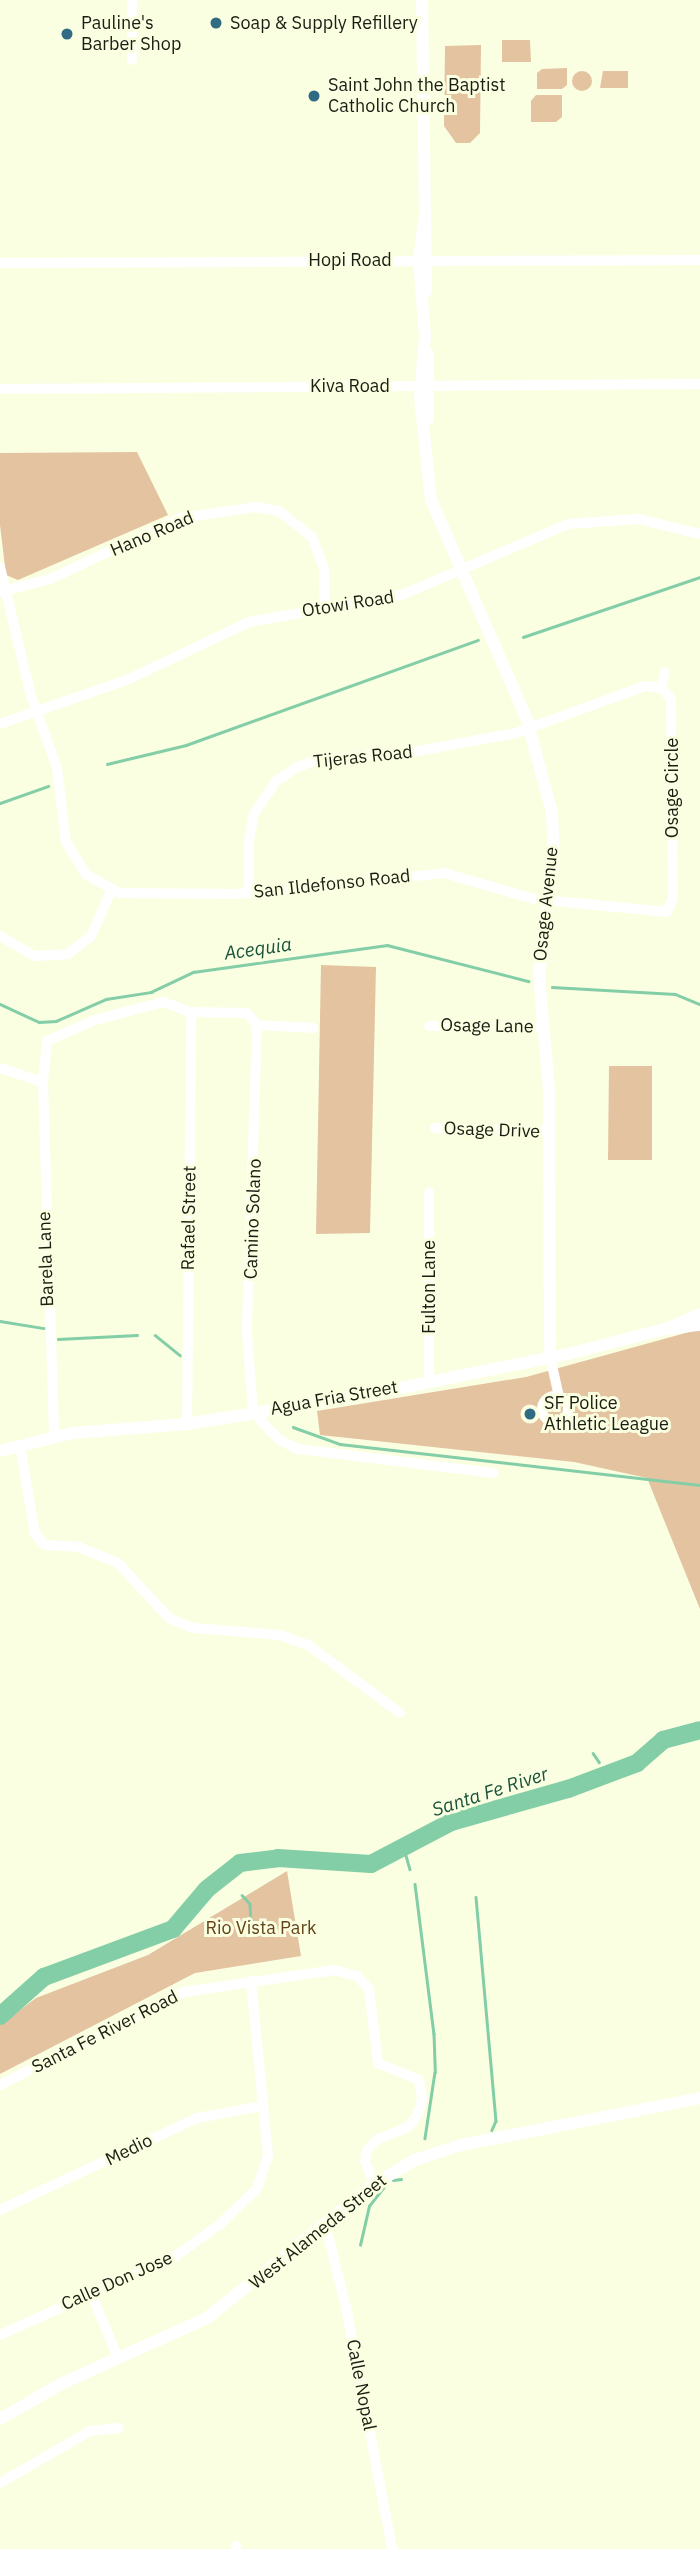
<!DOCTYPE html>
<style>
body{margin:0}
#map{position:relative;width:700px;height:2549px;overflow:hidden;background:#faffe2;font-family:"IBM Plex Sans",sans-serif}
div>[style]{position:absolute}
.green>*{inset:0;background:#e4c3a0}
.round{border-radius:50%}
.stream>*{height:2.5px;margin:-1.25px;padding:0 1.25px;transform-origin:1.25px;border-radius:1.25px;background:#84cea7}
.river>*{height:18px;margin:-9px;padding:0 9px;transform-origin:9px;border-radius:9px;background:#84cea7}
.minor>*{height:10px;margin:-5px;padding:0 5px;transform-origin:5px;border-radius:5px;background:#fff}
.minor>.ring{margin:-5px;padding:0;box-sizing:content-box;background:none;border:10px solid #fff;border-radius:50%}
.tertiary>*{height:12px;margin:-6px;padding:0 6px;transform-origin:6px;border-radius:6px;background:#fff}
.dots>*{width:19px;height:19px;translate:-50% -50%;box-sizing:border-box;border:4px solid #faffe2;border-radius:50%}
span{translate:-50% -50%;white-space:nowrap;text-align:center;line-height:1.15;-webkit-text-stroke:6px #faffe2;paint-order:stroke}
.poi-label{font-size:18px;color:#1b1d12}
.left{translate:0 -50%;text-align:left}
.street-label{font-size:18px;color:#1b1d12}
.park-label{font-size:18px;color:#654318}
.water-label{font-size:19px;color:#195238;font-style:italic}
</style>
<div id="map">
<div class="green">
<div style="clip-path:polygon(502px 40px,530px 40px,531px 62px,502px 62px)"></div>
<div style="clip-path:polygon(481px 45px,480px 133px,470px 143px,456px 143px,444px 126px,445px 46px)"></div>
<div style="clip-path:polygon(567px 68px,567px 85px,562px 89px,537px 89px,537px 73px,542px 69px)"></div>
<div style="clip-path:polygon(603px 71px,628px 71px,628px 88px,600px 88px)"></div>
<div class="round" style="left:572px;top:71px;width:20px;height:20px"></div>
<div style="clip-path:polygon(536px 95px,562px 95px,562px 117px,556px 122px,531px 122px,531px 101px)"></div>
<div style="clip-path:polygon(137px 452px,168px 515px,18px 580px,6px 575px,0 525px,0 453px)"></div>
<div style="clip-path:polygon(321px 965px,376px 967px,370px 1233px,316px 1234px)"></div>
<div style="clip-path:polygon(609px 1066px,652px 1066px,652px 1160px,608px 1160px)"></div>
<div style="clip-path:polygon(700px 1329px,700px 1609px,647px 1478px,574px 1462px,320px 1435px,317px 1411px,526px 1377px)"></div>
<div style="clip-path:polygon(287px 1871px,301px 1956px,195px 1973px,0 2074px,0 2025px,36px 1998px,148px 1955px)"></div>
</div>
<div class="stream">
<div style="left:523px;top:637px;width:187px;rotate:-18.7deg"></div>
<div style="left:107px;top:764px;width:81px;rotate:-13.5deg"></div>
<div style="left:186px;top:745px;width:310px;rotate:-19.8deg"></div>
<div style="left:0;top:803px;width:51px;rotate:-19.5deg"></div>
<div style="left:552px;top:987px;width:123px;rotate:3.3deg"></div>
<div style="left:675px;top:994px;width:27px;rotate:22deg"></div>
<div style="left:0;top:1004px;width:43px;rotate:24.8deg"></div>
<div style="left:39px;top:1022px;width:17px;rotate:-3deg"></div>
<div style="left:56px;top:1021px;width:55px;rotate:-23.7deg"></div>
<div style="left:106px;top:999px;width:46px;rotate:-8.8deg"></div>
<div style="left:151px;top:992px;width:47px;rotate:-25.5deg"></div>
<div style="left:193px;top:972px;width:196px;rotate:-7.9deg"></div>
<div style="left:387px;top:945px;width:146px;rotate:14.3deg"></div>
<div style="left:0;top:1321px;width:44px;rotate:9.2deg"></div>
<div style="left:155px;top:1335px;width:32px;rotate:39deg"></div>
<div style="left:58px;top:1339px;width:79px;rotate:-2.9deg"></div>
<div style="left:293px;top:1427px;width:50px;rotate:19.9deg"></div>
<div style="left:340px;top:1444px;width:362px;rotate:6.5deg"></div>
<div style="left:593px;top:1753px;width:11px;rotate:56deg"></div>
<div style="left:403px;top:1845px;width:25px;rotate:74deg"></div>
<div style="left:415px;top:1884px;width:151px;rotate:82.8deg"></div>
<div style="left:434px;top:2034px;width:38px;rotate:88deg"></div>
<div style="left:435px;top:2072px;width:67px;rotate:98.6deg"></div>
<div style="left:242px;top:1895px;width:12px;rotate:48deg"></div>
<div style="left:250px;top:1904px;width:17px;rotate:87deg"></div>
<div style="left:476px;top:1897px;width:225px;rotate:84.9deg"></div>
<div style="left:496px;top:2121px;width:10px;rotate:114deg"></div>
<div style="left:393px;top:2180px;width:8px;rotate:-7deg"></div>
<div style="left:360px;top:2245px;width:40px;rotate:-77deg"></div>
<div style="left:369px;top:2206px;width:29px;rotate:-52deg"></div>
</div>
<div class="river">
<div style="left:0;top:2016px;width:59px;rotate:-41.6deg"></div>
<div style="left:44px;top:1977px;width:138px;rotate:-20.4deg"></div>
<div style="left:173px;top:1929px;width:52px;rotate:-49.6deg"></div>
<div style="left:207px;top:1889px;width:42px;rotate:-38.2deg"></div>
<div style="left:240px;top:1863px;width:38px;rotate:-7deg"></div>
<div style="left:278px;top:1858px;width:93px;rotate:3.7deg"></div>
<div style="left:371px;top:1864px;width:90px;rotate:-27.7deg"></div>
<div style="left:451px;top:1822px;width:122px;rotate:-15.8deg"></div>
<div style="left:568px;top:1789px;width:74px;rotate:-20.6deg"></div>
<div style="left:637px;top:1763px;width:35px;rotate:-41deg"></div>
<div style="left:663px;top:1740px;width:38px;rotate:-15deg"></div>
</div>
<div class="minor">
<div style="left:132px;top:60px;width:60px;rotate:-90deg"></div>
<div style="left:0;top:263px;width:700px;rotate:-0.25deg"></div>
<div style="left:0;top:389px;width:700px;rotate:-0.41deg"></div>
<div style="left:0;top:567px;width:133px;rotate:76.5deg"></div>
<div style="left:31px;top:696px;width:77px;rotate:70.1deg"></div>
<div style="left:57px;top:768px;width:75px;rotate:83.1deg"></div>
<div style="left:66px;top:842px;width:39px;rotate:58deg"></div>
<div style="left:87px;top:875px;width:37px;rotate:29deg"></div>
<div style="left:119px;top:893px;width:116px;rotate:0.5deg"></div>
<div style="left:235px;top:894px;width:14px;rotate:-4deg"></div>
<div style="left:249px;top:893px;width:189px;rotate:-5.8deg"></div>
<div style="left:437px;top:874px;width:7px;rotate:-8deg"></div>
<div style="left:444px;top:873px;width:94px;rotate:16.1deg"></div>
<div style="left:534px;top:899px;width:134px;rotate:5.6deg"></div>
<div style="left:667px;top:912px;width:15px;rotate:-67deg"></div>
<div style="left:673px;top:898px;width:199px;rotate:-90.6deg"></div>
<div style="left:671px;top:699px;width:15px;rotate:-132deg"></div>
<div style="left:661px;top:688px;width:16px;rotate:-173deg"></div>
<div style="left:645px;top:686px;width:137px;rotate:160deg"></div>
<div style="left:516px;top:733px;width:100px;rotate:169.6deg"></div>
<div style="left:418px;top:751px;width:98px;rotate:175.3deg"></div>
<div style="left:320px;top:759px;width:24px;rotate:161deg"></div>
<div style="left:297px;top:767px;width:25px;rotate:146deg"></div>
<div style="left:276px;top:781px;width:40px;rotate:124deg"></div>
<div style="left:254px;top:814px;width:26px;rotate:101deg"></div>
<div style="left:249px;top:840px;width:53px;rotate:90deg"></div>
<div style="left:0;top:592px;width:52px;rotate:-14.6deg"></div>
<div style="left:50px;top:579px;width:145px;rotate:-25deg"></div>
<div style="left:181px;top:518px;width:76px;rotate:-8.3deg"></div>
<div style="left:256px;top:507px;width:23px;rotate:10deg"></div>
<div style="left:279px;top:511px;width:42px;rotate:38.2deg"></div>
<div style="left:312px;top:537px;width:34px;rotate:69deg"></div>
<div style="left:324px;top:569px;width:39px;rotate:89deg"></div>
<div style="left:661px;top:688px;width:16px;rotate:-76deg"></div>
<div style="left:0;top:724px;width:137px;rotate:-19.2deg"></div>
<div style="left:129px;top:679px;width:133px;rotate:-25.4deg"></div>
<div style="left:249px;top:622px;width:158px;rotate:-10.2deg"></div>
<div style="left:404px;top:594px;width:178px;rotate:-23.1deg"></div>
<div style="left:568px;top:524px;width:70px;rotate:-4.1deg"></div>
<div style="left:638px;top:519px;width:64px;rotate:13.6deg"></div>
<div style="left:0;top:936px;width:39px;rotate:30deg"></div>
<div style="left:34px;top:956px;width:34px;rotate:-3deg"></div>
<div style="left:68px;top:954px;width:29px;rotate:-38deg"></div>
<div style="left:91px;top:936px;width:49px;rotate:-66deg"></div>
<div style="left:257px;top:1025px;width:307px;rotate:91.9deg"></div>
<div style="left:247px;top:1332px;width:80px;rotate:85.7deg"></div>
<div style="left:253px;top:1412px;width:37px;rotate:47deg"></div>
<div style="left:278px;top:1439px;width:22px;rotate:27deg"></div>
<div style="left:298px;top:1449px;width:197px;rotate:7deg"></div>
<div style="left:429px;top:1026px;width:115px;rotate:0.5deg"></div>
<div style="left:0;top:1068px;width:45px;rotate:18deg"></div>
<div style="left:43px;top:1082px;width:41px;rotate:-84.4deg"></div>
<div style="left:47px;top:1041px;width:52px;rotate:-23.6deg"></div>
<div style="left:95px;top:1020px;width:70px;rotate:-14.8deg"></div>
<div style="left:163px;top:1002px;width:30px;rotate:20deg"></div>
<div style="left:191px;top:1012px;width:56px;rotate:1deg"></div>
<div style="left:247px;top:1013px;width:16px;rotate:50deg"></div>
<div style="left:257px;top:1025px;width:56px;rotate:3.1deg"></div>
<div style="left:43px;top:1082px;width:355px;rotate:88.2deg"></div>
<div style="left:435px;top:1128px;width:115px;rotate:1.5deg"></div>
<div style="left:429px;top:1193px;width:189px;rotate:90deg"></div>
<div style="left:550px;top:1356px;width:42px;rotate:77.6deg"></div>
<div class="ring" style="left:542px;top:1396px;width:16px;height:16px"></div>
<div style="left:187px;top:1424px;width:412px;rotate:-89.4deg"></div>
<div style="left:20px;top:1446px;width:89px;rotate:80.3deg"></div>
<div style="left:35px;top:1534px;width:15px;rotate:48deg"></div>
<div style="left:45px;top:1545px;width:33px;rotate:3deg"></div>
<div style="left:78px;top:1547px;width:43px;rotate:21.8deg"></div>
<div style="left:118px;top:1563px;width:75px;rotate:47.2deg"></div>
<div style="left:169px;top:1618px;width:26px;rotate:23deg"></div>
<div style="left:193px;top:1628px;width:87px;rotate:4.6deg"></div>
<div style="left:280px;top:1635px;width:30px;rotate:20deg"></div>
<div style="left:308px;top:1645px;width:114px;rotate:36.5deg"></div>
<div style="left:0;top:2085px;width:206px;rotate:-26.8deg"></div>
<div style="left:184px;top:1992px;width:152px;rotate:-8.3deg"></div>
<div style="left:334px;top:1970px;width:24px;rotate:15deg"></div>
<div style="left:357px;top:1976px;width:18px;rotate:47deg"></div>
<div style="left:369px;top:1989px;width:75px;rotate:83.1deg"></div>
<div style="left:378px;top:2063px;width:44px;rotate:22.5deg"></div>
<div style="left:419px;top:2080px;width:20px;rotate:81deg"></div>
<div style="left:422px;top:2100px;width:17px;rotate:107deg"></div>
<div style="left:417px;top:2116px;width:14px;rotate:129deg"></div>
<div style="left:408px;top:2127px;width:32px;rotate:158deg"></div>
<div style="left:378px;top:2139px;width:16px;rotate:135deg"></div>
<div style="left:367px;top:2150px;width:11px;rotate:100deg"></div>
<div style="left:365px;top:2161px;width:25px;rotate:69deg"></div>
<div style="left:0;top:2210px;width:217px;rotate:-25deg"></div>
<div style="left:197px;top:2118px;width:67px;rotate:-10.3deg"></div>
<div style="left:325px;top:2223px;width:87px;rotate:76deg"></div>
<div style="left:346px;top:2307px;width:246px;rotate:79.2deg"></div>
<div style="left:91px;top:2293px;width:70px;rotate:67.4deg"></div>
<div style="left:0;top:2335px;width:193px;rotate:-24.2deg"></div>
<div style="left:176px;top:2256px;width:53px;rotate:-35.8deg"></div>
<div style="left:219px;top:2225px;width:52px;rotate:-43.5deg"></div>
<div style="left:257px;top:2189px;width:36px;rotate:-72deg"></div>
<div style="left:268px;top:2155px;width:175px;rotate:-95.6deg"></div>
<div style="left:0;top:2483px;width:104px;rotate:-30deg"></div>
<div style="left:90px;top:2431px;width:29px;rotate:-6deg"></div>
<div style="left:236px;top:2549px;width:3px;rotate:-90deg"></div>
</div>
<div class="tertiary">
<div style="left:422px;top:0;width:291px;rotate:89.2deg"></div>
<div style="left:424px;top:220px;width:40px;rotate:97.1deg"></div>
<div style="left:419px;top:260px;width:76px;rotate:85.5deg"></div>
<div style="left:425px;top:336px;width:61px;rotate:94.7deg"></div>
<div style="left:420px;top:397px;width:104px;rotate:83.9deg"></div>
<div style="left:431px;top:500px;width:237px;rotate:66.4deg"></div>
<div style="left:526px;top:717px;width:99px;rotate:74.8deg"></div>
<div style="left:552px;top:813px;width:46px;rotate:87.5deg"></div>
<div style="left:554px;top:859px;width:118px;rotate:97.3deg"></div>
<div style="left:539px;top:976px;width:114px;rotate:85deg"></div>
<div style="left:549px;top:1090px;width:266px;rotate:89.8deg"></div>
<div style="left:428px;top:419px;width:65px;rotate:-90deg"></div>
<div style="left:665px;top:1329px;width:35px;rotate:-7deg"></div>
<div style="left:0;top:1451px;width:75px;rotate:-13.9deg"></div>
<div style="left:73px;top:1433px;width:114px;rotate:-4.5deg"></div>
<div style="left:187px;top:1424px;width:181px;rotate:-9.2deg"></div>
<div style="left:366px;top:1395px;width:206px;rotate:-11.5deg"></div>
<div style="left:568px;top:1354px;width:100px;rotate:-14.5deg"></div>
<div style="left:665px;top:1329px;width:38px;rotate:-23deg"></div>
<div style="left:0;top:2419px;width:73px;rotate:-29.7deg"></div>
<div style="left:63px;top:2383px;width:158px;rotate:-24.3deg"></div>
<div style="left:207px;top:2318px;width:214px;rotate:-38.7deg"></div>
<div style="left:374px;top:2184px;width:48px;rotate:-30.3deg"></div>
<div style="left:415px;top:2160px;width:48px;rotate:-18.1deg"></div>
<div style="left:461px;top:2145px;width:244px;rotate:-11.1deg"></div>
</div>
<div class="dots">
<div style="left:216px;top:23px;background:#306a83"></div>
<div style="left:67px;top:34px;background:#306a83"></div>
<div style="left:314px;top:96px;background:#306a83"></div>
<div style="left:530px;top:1414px;background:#306a83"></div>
</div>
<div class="poi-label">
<span class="left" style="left:230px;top:23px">Soap &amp; Supply Refillery</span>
<span class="left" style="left:81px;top:34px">Pauline's<br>Barber Shop</span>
<span class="left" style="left:328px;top:96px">Saint John the Baptist<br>Catholic Church</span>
<span class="left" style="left:544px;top:1414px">SF Police<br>Athletic League</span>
</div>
<div class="street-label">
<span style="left:350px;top:260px">Hopi Road</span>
<span style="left:350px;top:386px">Kiva Road</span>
<span style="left:152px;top:534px;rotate:-23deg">Hano Road</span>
<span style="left:348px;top:604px;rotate:-9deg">Otowi Road</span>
<span style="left:363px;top:757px;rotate:-6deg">Tijeras Road</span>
<span style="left:672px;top:788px;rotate:-90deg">Osage Circle</span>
<span style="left:332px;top:884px;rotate:-6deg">San Ildefonso Road</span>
<span style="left:546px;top:904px;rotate:-84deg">Osage Avenue</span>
<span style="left:487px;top:1026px;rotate:1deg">Osage Lane</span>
<span style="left:492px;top:1130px;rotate:2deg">Osage Drive</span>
<span style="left:189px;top:1218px;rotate:-89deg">Rafael Street</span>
<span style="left:253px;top:1219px;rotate:-88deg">Camino Solano</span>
<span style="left:46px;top:1259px;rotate:-92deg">Barela Lane</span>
<span style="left:429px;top:1287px;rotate:-90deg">Fulton Lane</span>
<span style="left:334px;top:1398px;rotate:-10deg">Agua Fria Street</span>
<span style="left:105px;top:2032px;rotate:-27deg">Santa Fe River Road</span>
<span style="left:129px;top:2150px;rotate:-26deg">Medio</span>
<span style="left:318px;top:2232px;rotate:-39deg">West Alameda Street</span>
<span style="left:117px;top:2281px;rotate:-24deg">Calle Don Jose</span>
<span style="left:361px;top:2385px;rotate:79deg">Calle Nopal</span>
</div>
<div class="park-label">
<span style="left:261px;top:1928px">Rio Vista Park</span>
</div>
<div class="water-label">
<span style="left:258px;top:949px;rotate:-8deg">Acequia</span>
<span style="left:490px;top:1792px;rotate:-18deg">Santa Fe River</span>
</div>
</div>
